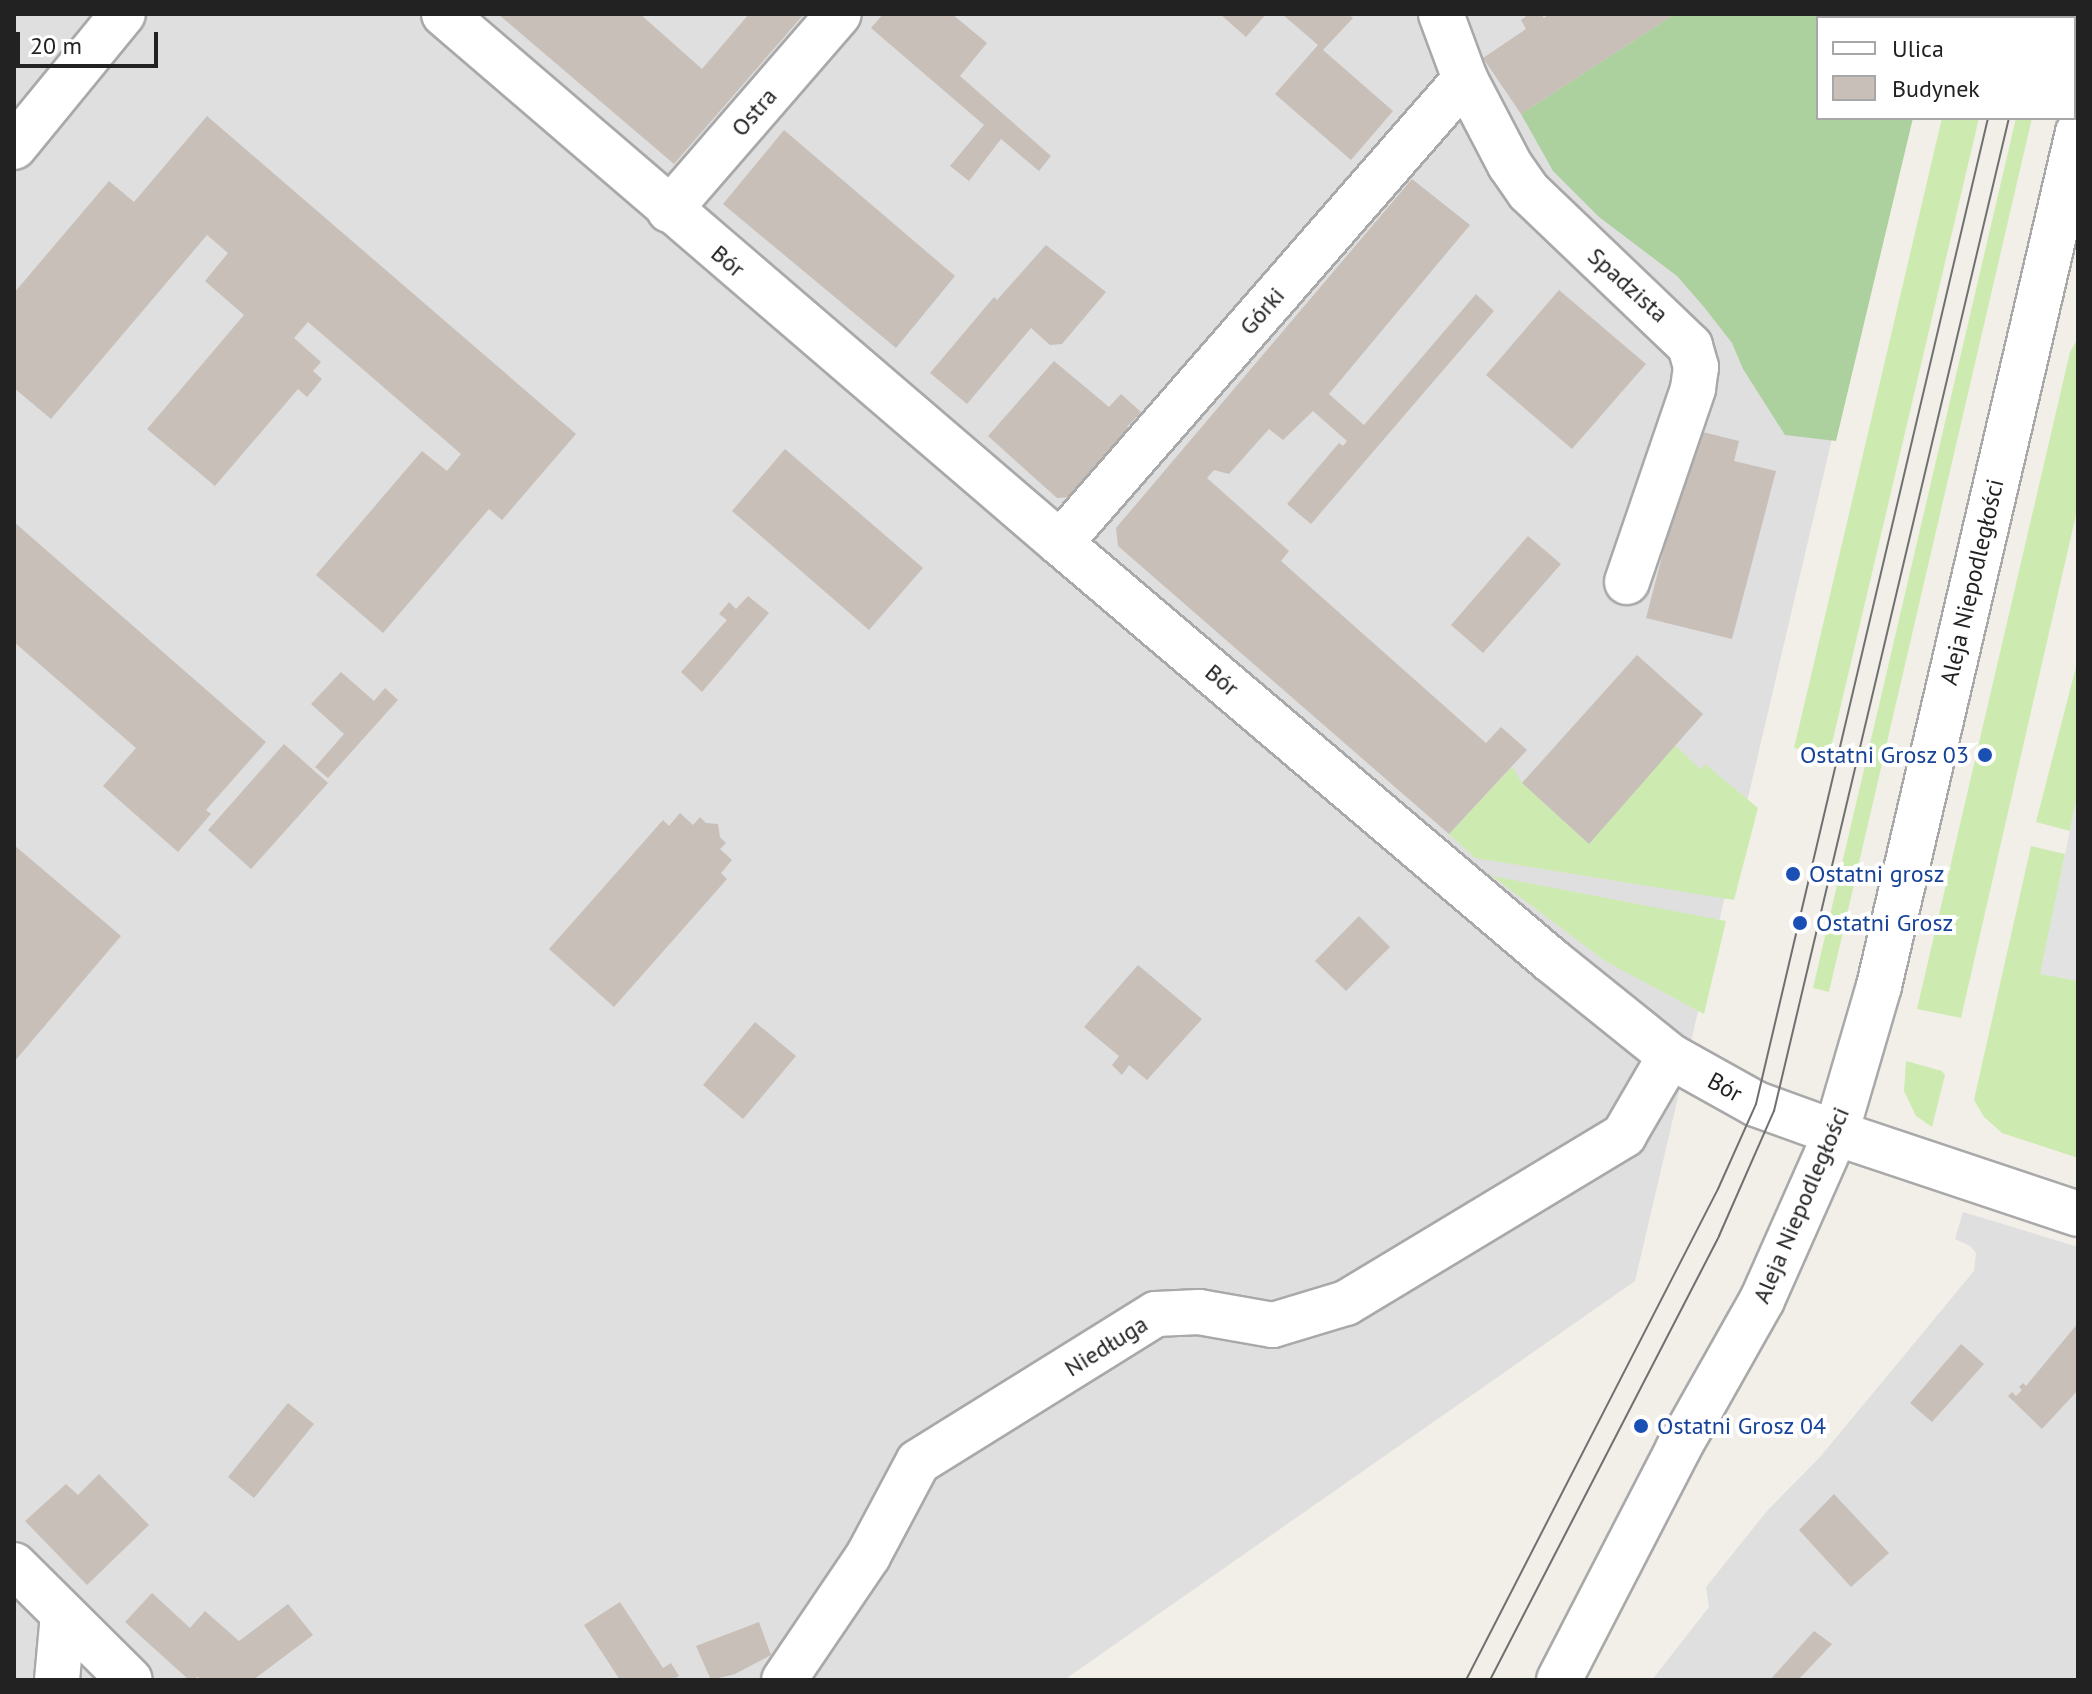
<!DOCTYPE html>
<meta charset="utf-8">
<style>
body{margin:0}
#map{position:relative;width:2092px;height:1694px;overflow:hidden;background:#f2efe9;font-family:"PT Sans",sans-serif}
div>[style]{position:absolute}
.residential>*{inset:0;background:#e0dfdf}
.grass>*{inset:0;background:#cdebb0}
.forest>*{inset:0;background:#add19e}
.parking>*{inset:0;background:#e2e2e2}
.building>*{inset:0;background:#c7bfb8}
.roads{filter:drop-shadow(2px 0 #a9a9a9) drop-shadow(-2px 0 #a9a9a9) drop-shadow(0 2px #a9a9a9) drop-shadow(0 -2px #a9a9a9)}
.minor>*{height:44px;margin:-22px;padding:0 22px;transform-origin:22px;border-radius:22px;background:#fff}
.tertiary>*{height:44px;margin:-22px;padding:0 22px;transform-origin:22px;border-radius:22px;background:#fff}
.tram>*{height:2px;margin:-1px;padding:0 1px;transform-origin:1px;border-radius:1px;background:#707070}
.dots>*{width:22px;height:22px;translate:-50% -50%;box-sizing:border-box;border:4px solid #fff;border-radius:50%}
span{translate:-50% -50%;white-space:nowrap;text-align:center;line-height:1.15;-webkit-text-stroke:8px #fff;paint-order:stroke}
.street-label{font-size:24px;color:#222}
.transit-label{font-size:24px;color:#164399}
.right{translate:-100% -50%;text-align:right}
.left{translate:0 -50%;text-align:left}
.frame{position:absolute;inset:0;border:16px solid #222;pointer-events:none}
.legend{position:absolute;left:1816px;top:16px;width:260px;height:104px;box-sizing:border-box;background:#fff;border:2px solid #a7a7a7;margin:0;padding:10px 14px;list-style:none;font-size:24px;color:#222}
.legend li{display:flex;align-items:center;gap:16px;height:40px}
.legend b{width:40px;border:2px solid #a7a7a7}
.scale{position:absolute;left:16px;top:32px;width:142px;height:36px;box-sizing:border-box;border:4px solid #222;border-top:0;padding-left:10px;font-size:24px;line-height:28px;white-space:nowrap;color:#222;-webkit-text-stroke:6px #fff;paint-order:stroke}
</style>
<div id="map">
<div class="residential">
<div style="clip-path:polygon(14px 14px,1931px 14px,1931px 18px,1818px 18px,1818px 118px,1907px 118px,1635px 1281px,1064px 1680px,14px 1680px)"></div>
<div style="clip-path:polygon(1963px 1212px,2078px 1247px,2078px 1680px,1652px 1680px,1709px 1607px,1706px 1587px,1767px 1511px,1820px 1457px,1974px 1271px,1976px 1253px,1970px 1246px,1955px 1239px)"></div>
</div>
<div class="grass">
<div style="clip-path:polygon(1942px 118px,1979px 118px,1829px 756px,1794px 748px)"></div>
<div style="clip-path:polygon(2016px 118px,2032px 118px,1829px 992px,1813px 988px)"></div>
<div style="clip-path:polygon(2078px 338px,2078px 506px,1961px 1018px,1917px 1009px,2070px 352px)"></div>
<div style="clip-path:polygon(2078px 659px,2078px 792px,2070px 831px,2036px 822px)"></div>
<div style="clip-path:polygon(1675px 745px,1701px 770px,1705px 764px,1758px 808px,1734px 900px,1475px 858px,1449px 834px,1512px 767px,1522px 783px,1589px 844px)"></div>
<div style="clip-path:polygon(2031px 846px,2065px 854px,2041px 973px,2078px 981px,2078px 1158px,2002px 1133px,1984px 1117px,1974px 1100px)"></div>
<div style="clip-path:polygon(1492px 876px,1726px 921px,1704px 1014px,1605px 961px)"></div>
<div style="clip-path:polygon(1906px 1061px,1942px 1071px,1945px 1075px,1932px 1127px,1916px 1116px,1904px 1091px)"></div>
</div>
<div class="forest">
<div style="clip-path:polygon(1675px 14px,1938px 14px,1937px 18px,1818px 18px,1818px 118px,1913px 118px,1836px 441px,1785px 435px,1743px 369px,1732px 343px,1704px 307px,1677px 276px,1599px 217px,1553px 171px,1521px 114px)"></div>
</div>
<div class="parking">
<div style="clip-path:polygon(2078px 792px,2078px 981px,2040px 974px)"></div>
</div>
<div class="building">
<div style="clip-path:polygon(498px 14px,640px 14px,702px 69px,749px 14px,804px 14px,674px 164px)"></div>
<div style="clip-path:polygon(883px 14px,952px 14px,987px 43px,960px 76px,1051px 156px,1039px 171px,1001px 139px,969px 181px,950px 166px,984px 125px,871px 28px)"></div>
<div style="clip-path:polygon(1220px 14px,1266px 14px,1246px 37px)"></div>
<div style="clip-path:polygon(1282px 14px,1348px 14px,1353px 18px,1323px 50px,1393px 111px,1351px 160px,1275px 94px,1318px 45px)"></div>
<div style="clip-path:polygon(1529px 14px,1541px 14px,1544px 18px,1549px 14px,1675px 14px,1521px 114px,1483px 58px,1526px 29px,1521px 20px)"></div>
<div style="clip-path:polygon(207px 116px,576px 434px,502px 520px,489px 509px,383px 633px,316px 575px,422px 451px,447px 471px,461px 454px,308px 322px,294px 338px,321px 362px,313px 371px,322px 379px,307px 397px,298px 389px,215px 486px,147px 429px,244px 315px,205px 281px,228px 253px,207px 235px,51px 419px,14px 388px,14px 293px,109px 181px,134px 202px)"></div>
<div style="clip-path:polygon(784px 130px,955px 276px,896px 348px,723px 204px)"></div>
<div style="clip-path:polygon(1412px 179px,1470px 225px,1329px 394px,1364px 425px,1476px 294px,1494px 311px,1311px 524px,1287px 504px,1339px 443px,1343px 446px,1347px 441px,1313px 411px,1283px 440px,1269px 429px,1229px 474px,1214px 470px,1207px 478px,1289px 551px,1281px 561px,1486px 743px,1501px 727px,1527px 750px,1449px 834px,1118px 546px,1116px 528px)"></div>
<div style="clip-path:polygon(1046px 245px,1106px 292px,1062px 344px,1050px 345px,1031px 328px,967px 404px,930px 373px,994px 297px,997px 300px)"></div>
<div style="clip-path:polygon(1559px 290px,1646px 364px,1572px 449px,1486px 375px)"></div>
<div style="clip-path:polygon(1054px 361px,1109px 407px,1121px 394px,1141px 412px,1127px 427px,1132px 431px,1072px 497px,1057px 498px,988px 436px)"></div>
<div style="clip-path:polygon(1695px 430px,1739px 441px,1734px 461px,1776px 471px,1732px 639px,1646px 618px)"></div>
<div style="clip-path:polygon(785px 449px,923px 568px,869px 630px,732px 511px)"></div>
<div style="clip-path:polygon(14px 522px,266px 742px,206px 810px,211px 814px,178px 852px,103px 786px,136px 748px,14px 642px)"></div>
<div style="clip-path:polygon(1528px 536px,1561px 564px,1483px 653px,1451px 625px)"></div>
<div style="clip-path:polygon(748px 596px,769px 613px,702px 692px,681px 672px,727px 620px,719px 614px,729px 602px,736px 609px)"></div>
<div style="clip-path:polygon(1637px 655px,1703px 714px,1589px 844px,1522px 783px)"></div>
<div style="clip-path:polygon(341px 672px,374px 701px,385px 688px,398px 700px,328px 778px,315px 767px,344px 734px,311px 704px)"></div>
<div style="clip-path:polygon(284px 744px,328px 783px,251px 869px,208px 830px)"></div>
<div style="clip-path:polygon(680px 813px,693px 825px,700px 817px,706px 823px,718px 824px,720px 837px,726px 843px,720px 849px,732px 860px,721px 873px,727px 879px,614px 1007px,549px 949px,663px 820px,669px 826px)"></div>
<div style="clip-path:polygon(14px 845px,121px 936px,14px 1062px)"></div>
<div style="clip-path:polygon(1359px 916px,1390px 947px,1346px 991px,1315px 961px)"></div>
<div style="clip-path:polygon(1138px 965px,1202px 1019px,1147px 1080px,1129px 1065px,1122px 1075px,1112px 1065px,1119px 1056px,1084px 1027px)"></div>
<div style="clip-path:polygon(755px 1022px,796px 1056px,743px 1119px,703px 1085px)"></div>
<div style="clip-path:polygon(2078px 1323px,2078px 1390px,2042px 1429px,2008px 1396px,2012px 1392px,2016px 1396px,2022px 1390px,2019px 1387px,2023px 1383px,2026px 1386px)"></div>
<div style="clip-path:polygon(1961px 1344px,1984px 1364px,1932px 1422px,1910px 1403px)"></div>
<div style="clip-path:polygon(288px 1403px,314px 1424px,254px 1498px,228px 1477px)"></div>
<div style="clip-path:polygon(99px 1474px,149px 1525px,87px 1585px,25px 1521px,66px 1484px,78px 1495px)"></div>
<div style="clip-path:polygon(1834px 1494px,1889px 1553px,1851px 1587px,1799px 1530px)"></div>
<div style="clip-path:polygon(152px 1593px,190px 1628px,205px 1611px,239px 1641px,288px 1604px,313px 1635px,253px 1680px,201px 1680px,198px 1677px,189px 1680px,125px 1622px)"></div>
<div style="clip-path:polygon(620px 1602px,663px 1668px,671px 1663px,679px 1676px,672px 1680px,620px 1680px,584px 1625px)"></div>
<div style="clip-path:polygon(759px 1622px,771px 1655px,735px 1674px,711px 1680px,696px 1646px)"></div>
<div style="clip-path:polygon(1814px 1631px,1832px 1644px,1798px 1680px,1770px 1680px)"></div>
</div>
<div class="roads">
<div class="minor">
<div style="left:444px;top:14px;width:812px;rotate:40.65deg"></div>
<div style="left:1060px;top:543px;width:646px;rotate:40.35deg"></div>
<div style="left:1552px;top:961px;width:151px;rotate:38.8deg"></div>
<div style="left:1670px;top:1056px;width:98px;rotate:29.2deg"></div>
<div style="left:1756px;top:1104px;width:85px;rotate:19.9deg"></div>
<div style="left:1441px;top:14px;width:69px;rotate:69.7deg"></div>
<div style="left:1465px;top:79px;width:97px;rotate:62.4deg"></div>
<div style="left:1510px;top:165px;width:33px;rotate:55deg"></div>
<div style="left:1529px;top:192px;width:223px;rotate:43.7deg"></div>
<div style="left:1690px;top:346px;width:22px;rotate:74deg"></div>
<div style="left:1696px;top:367px;width:22px;rotate:98deg"></div>
<div style="left:1693px;top:389px;width:204px;rotate:108.9deg"></div>
<div style="left:14px;top:147px;width:172px;rotate:-50.7deg"></div>
<div style="left:669px;top:210px;width:259px;rotate:-49.1deg"></div>
<div style="left:1060px;top:543px;width:616px;rotate:-48.88deg"></div>
<div style="left:14px;top:1565px;width:163px;rotate:44.8deg"></div>
<div style="left:57px;top:1680px;width:66px;rotate:-84.8deg"></div>
<div style="left:784px;top:1680px;width:150px;rotate:-55.9deg"></div>
<div style="left:868px;top:1556px;width:106px;rotate:-62deg"></div>
<div style="left:918px;top:1462px;width:280px;rotate:-31.9deg"></div>
<div style="left:1156px;top:1314px;width:43px;rotate:-2.7deg"></div>
<div style="left:1199px;top:1312px;width:75px;rotate:10deg"></div>
<div style="left:1273px;top:1325px;width:76px;rotate:-16.8deg"></div>
<div style="left:1346px;top:1303px;width:325px;rotate:-31.1deg"></div>
<div style="left:1624px;top:1135px;width:91px;rotate:-59.8deg"></div>
</div>
<div class="tertiary">
<div style="left:1836px;top:1133px;width:255px;rotate:18.5deg"></div>
<div style="left:1559px;top:1680px;width:260px;rotate:-62.7deg"></div>
<div style="left:1678px;top:1449px;width:171px;rotate:-60.6deg"></div>
<div style="left:1762px;top:1300px;width:183px;rotate:-66.1deg"></div>
<div style="left:1836px;top:1133px;width:153px;rotate:-73.7deg"></div>
<div style="left:1879px;top:986px;width:877px;rotate:-76.88deg"></div>
</div>
</div>
<div class="tram">
<div style="left:2012px;top:18px;width:4px;rotate:-90deg"></div>
<div style="left:2032px;top:18px;width:4px;rotate:-76deg"></div>
<div style="left:1466px;top:1680px;width:552px;rotate:-62.83deg"></div>
<div style="left:1718px;top:1189px;width:93px;rotate:-65.9deg"></div>
<div style="left:1756px;top:1104px;width:1013px;rotate:-76.76deg"></div>
<div style="left:1490px;top:1680px;width:500px;rotate:-62.7deg"></div>
<div style="left:1719px;top:1236px;width:137px;rotate:-66.3deg"></div>
<div style="left:1774px;top:1111px;width:1020px;rotate:-76.69deg"></div>
</div>
<div class="dots">
<div style="left:1985px;top:755px;background:#1a4fb4"></div>
<div style="left:1793px;top:874px;background:#1a4fb4"></div>
<div style="left:1800px;top:923px;background:#1a4fb4"></div>
<div style="left:1641px;top:1426px;background:#1a4fb4"></div>
</div>
<div class="street-label">
<span style="left:754px;top:112px;rotate:-49deg">Ostra</span>
<span style="left:728px;top:261px;rotate:40deg">Bór</span>
<span style="left:1628px;top:285px;rotate:42deg">Spadzista</span>
<span style="left:1262px;top:311px;rotate:-49deg">Górki</span>
<span style="left:1972px;top:582px;rotate:-77deg">Aleja Niepodległości</span>
<span style="left:1222px;top:680px;rotate:40deg">Bór</span>
<span style="left:1725px;top:1087px;rotate:29deg">Bór</span>
<span style="left:1801px;top:1205px;rotate:-67deg">Aleja Niepodległości</span>
<span style="left:1106px;top:1346px;rotate:-32deg">Niedługa</span>
</div>
<div class="transit-label">
<span class="right" style="left:1969px;top:755px">Ostatni Grosz 03</span>
<span class="left" style="left:1809px;top:874px">Ostatni grosz</span>
<span class="left" style="left:1816px;top:923px">Ostatni Grosz</span>
<span class="left" style="left:1657px;top:1426px">Ostatni Grosz 04</span>
</div>
<div class="frame"></div>
<ul class="legend">
<li><b style="height:10px;background:#fff"></b>Ulica</li>
<li><b style="height:22px;background:#c7bfb8"></b>Budynek</li>
</ul>
<div class="scale">20 m</div>
</div>
